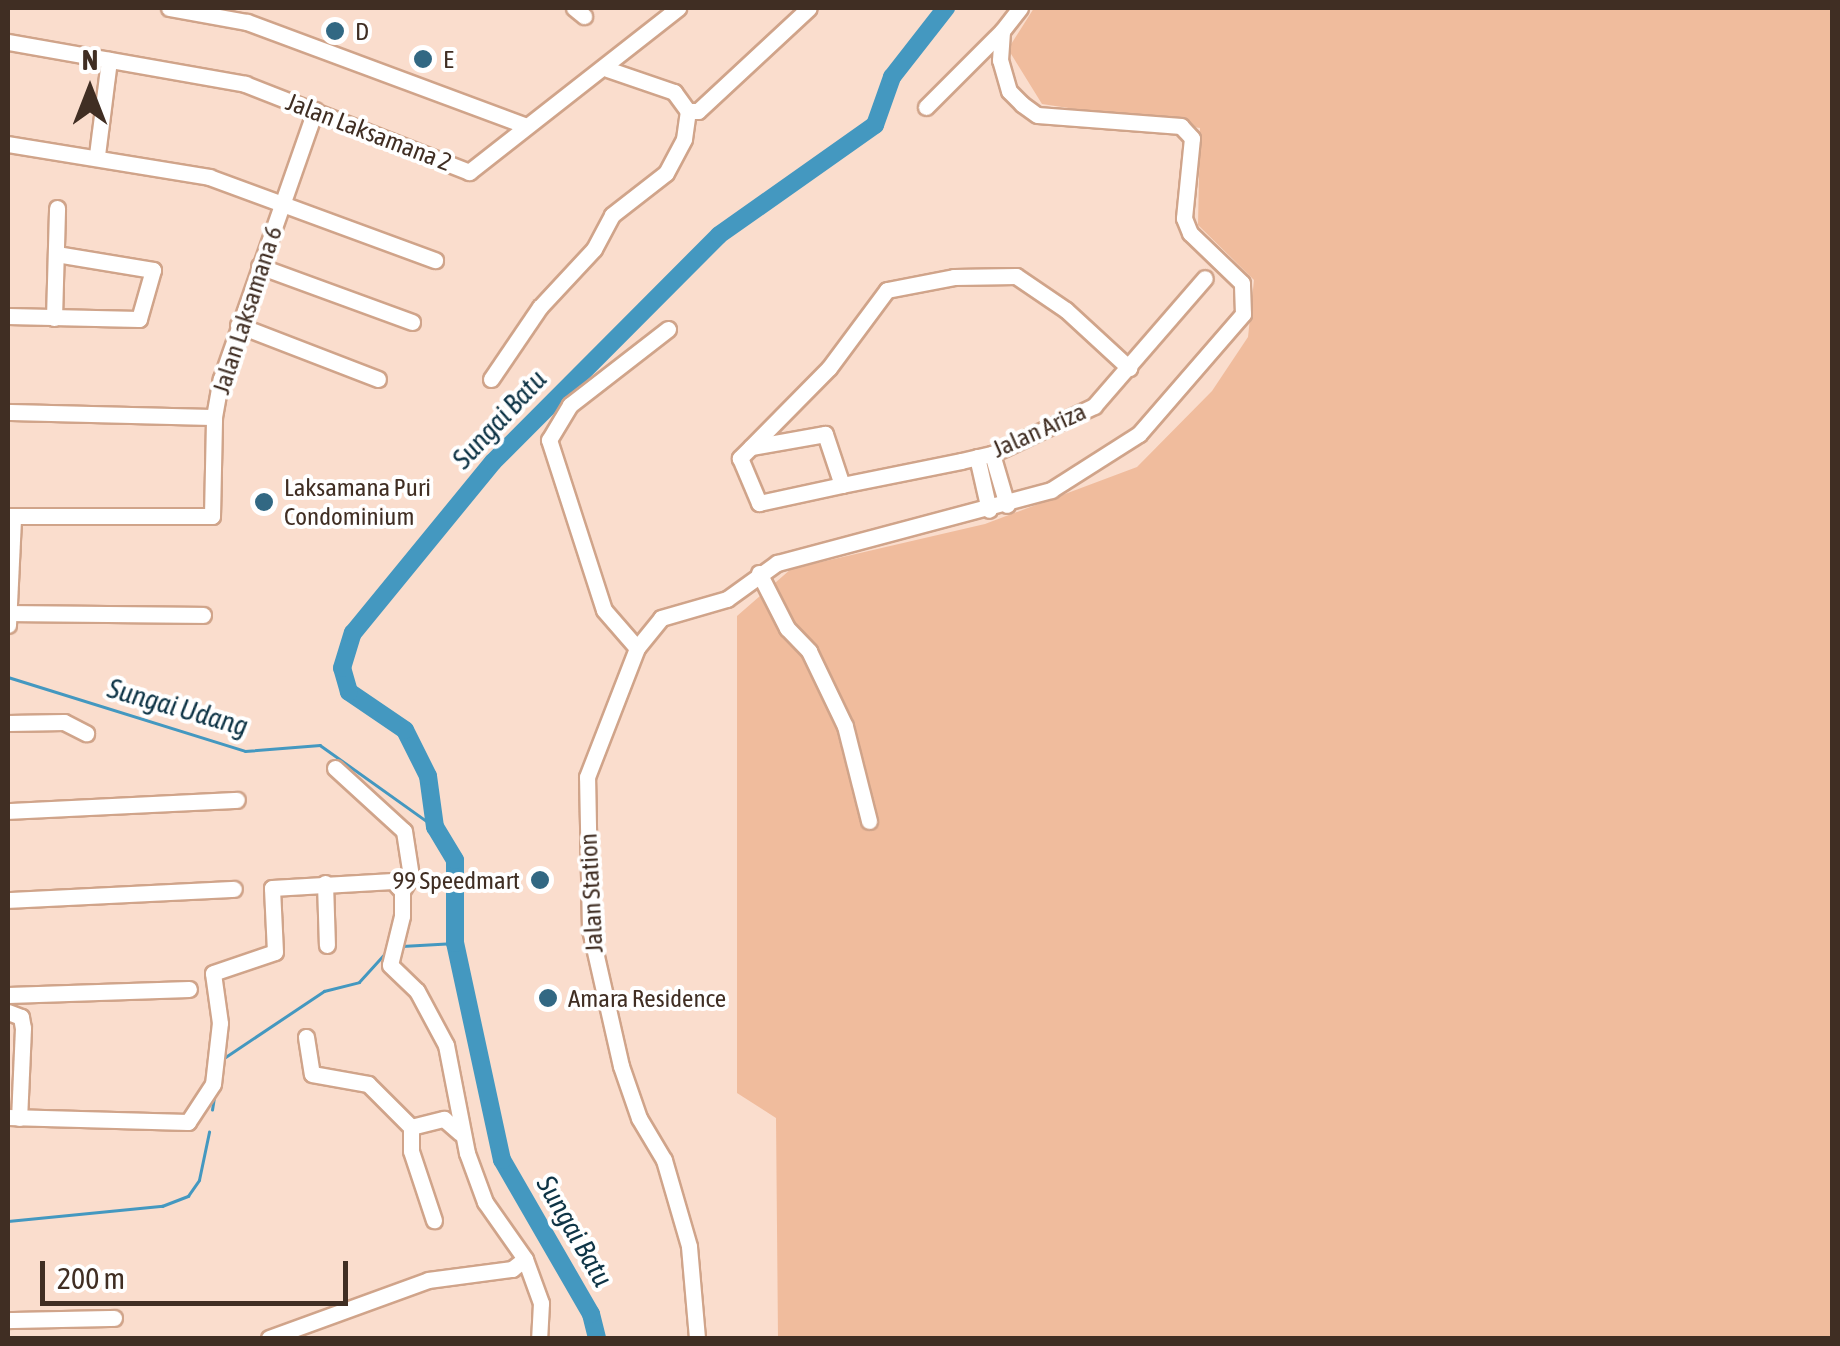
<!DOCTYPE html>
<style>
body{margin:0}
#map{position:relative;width:1840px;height:1346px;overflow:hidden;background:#faddcd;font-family:"Asap Condensed",sans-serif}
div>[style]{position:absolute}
.green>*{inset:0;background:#f0bc9d}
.stream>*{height:2.5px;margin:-1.25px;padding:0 1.25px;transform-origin:1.25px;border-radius:1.25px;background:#4498c0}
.river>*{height:18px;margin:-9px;padding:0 9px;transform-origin:9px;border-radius:9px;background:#4498c0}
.roads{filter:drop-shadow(2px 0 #d0a48a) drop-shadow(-2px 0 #d0a48a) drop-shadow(0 2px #d0a48a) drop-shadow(0 -2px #d0a48a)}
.minor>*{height:15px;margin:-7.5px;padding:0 7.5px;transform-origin:7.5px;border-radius:7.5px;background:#fff}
.dots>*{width:28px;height:28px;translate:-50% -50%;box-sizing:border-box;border:5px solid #fff;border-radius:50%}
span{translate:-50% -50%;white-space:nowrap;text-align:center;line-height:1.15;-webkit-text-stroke:8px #fff;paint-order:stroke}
.poi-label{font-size:25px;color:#402e23}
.left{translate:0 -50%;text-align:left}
.right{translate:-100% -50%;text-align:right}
.street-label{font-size:25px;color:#402e23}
.water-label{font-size:28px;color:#0e3446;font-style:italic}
.frame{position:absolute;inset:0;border:10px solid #402e23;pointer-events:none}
.north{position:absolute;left:40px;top:40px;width:100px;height:100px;-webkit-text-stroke:8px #fff;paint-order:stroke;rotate:0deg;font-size:28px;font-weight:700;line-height:40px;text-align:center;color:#402e23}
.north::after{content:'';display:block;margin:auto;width:35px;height:45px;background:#402e23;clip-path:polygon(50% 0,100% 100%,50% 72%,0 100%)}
.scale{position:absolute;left:40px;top:1261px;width:308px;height:45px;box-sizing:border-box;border:5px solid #402e23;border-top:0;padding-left:12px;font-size:30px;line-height:35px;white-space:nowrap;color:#402e23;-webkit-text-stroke:8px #fff;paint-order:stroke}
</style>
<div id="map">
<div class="green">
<div style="clip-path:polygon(1034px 8px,1832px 8px,1832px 1338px,778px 1338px,776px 1118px,737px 1093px,737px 616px,791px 569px,985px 524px,1137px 467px,1212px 391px,1248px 337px,1254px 280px,1198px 225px,1200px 128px,1042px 104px,1008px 49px)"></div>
</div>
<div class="stream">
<div style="left:8px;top:677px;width:248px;rotate:17.3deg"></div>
<div style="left:245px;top:751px;width:75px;rotate:-4.6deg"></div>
<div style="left:320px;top:745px;width:141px;rotate:35.5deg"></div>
<div style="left:402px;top:946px;width:53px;rotate:-3.2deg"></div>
<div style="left:221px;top:1060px;width:124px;rotate:-33.8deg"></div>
<div style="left:324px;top:991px;width:36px;rotate:-14deg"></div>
<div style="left:359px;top:982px;width:45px;rotate:-47.7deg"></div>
<div style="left:212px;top:1110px;width:18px;rotate:-81deg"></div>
<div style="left:8px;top:1221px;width:155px;rotate:-5.6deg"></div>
<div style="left:162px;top:1206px;width:28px;rotate:-21deg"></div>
<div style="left:188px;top:1196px;width:19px;rotate:-55deg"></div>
<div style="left:199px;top:1180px;width:49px;rotate:-78.2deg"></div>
</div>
<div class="river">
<div style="left:597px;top:1338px;width:25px;rotate:-104deg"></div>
<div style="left:591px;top:1314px;width:178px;rotate:-120deg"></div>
<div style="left:502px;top:1160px;width:222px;rotate:-102.2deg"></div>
<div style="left:455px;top:943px;width:83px;rotate:-90deg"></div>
<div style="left:455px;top:860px;width:39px;rotate:-121deg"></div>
<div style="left:435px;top:827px;width:51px;rotate:-97.8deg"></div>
<div style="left:428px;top:776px;width:51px;rotate:-116.6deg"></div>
<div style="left:405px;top:730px;width:68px;rotate:-145.8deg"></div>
<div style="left:349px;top:692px;width:25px;rotate:-106deg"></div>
<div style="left:342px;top:668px;width:37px;rotate:-73deg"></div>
<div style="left:353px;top:633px;width:221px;rotate:-50.7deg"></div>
<div style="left:493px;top:462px;width:320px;rotate:-45.1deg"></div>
<div style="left:719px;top:235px;width:191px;rotate:-35.2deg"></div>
<div style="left:875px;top:125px;width:51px;rotate:-70.5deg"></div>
<div style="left:892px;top:77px;width:88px;rotate:-52deg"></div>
</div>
<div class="roads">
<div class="minor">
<div style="left:169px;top:8px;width:79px;rotate:10.2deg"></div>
<div style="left:247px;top:22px;width:298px;rotate:20.4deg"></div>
<div style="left:574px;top:8px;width:13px;rotate:39deg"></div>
<div style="left:8px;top:42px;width:241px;rotate:10deg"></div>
<div style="left:245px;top:84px;width:241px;rotate:21.4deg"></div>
<div style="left:469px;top:172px;width:266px;rotate:-38.1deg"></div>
<div style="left:607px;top:69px;width:71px;rotate:18.9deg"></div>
<div style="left:674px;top:92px;width:24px;rotate:54deg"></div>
<div style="left:688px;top:111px;width:10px"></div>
<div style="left:698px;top:111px;width:151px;rotate:-42.9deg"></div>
<div style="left:926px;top:107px;width:107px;rotate:-45deg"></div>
<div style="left:8px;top:144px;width:204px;rotate:9.3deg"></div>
<div style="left:209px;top:177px;width:241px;rotate:20.2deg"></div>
<div style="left:97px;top:155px;width:96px;rotate:-82.8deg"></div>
<div style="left:259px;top:266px;width:163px;rotate:20.1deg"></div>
<div style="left:8px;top:316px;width:131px;rotate:1.3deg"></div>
<div style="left:139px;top:319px;width:51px;rotate:-74.1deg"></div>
<div style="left:153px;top:270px;width:98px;rotate:-170.6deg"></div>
<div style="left:54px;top:318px;width:110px;rotate:-88.4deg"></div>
<div style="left:238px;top:325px;width:150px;rotate:21.1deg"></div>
<div style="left:491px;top:379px;width:87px;rotate:-55.8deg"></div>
<div style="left:540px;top:307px;width:79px;rotate:-47deg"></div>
<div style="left:594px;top:249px;width:38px;rotate:-62deg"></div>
<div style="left:612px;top:215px;width:68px;rotate:-37.9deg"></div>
<div style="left:666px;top:173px;width:38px;rotate:-62deg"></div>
<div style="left:684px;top:139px;width:28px;rotate:-82deg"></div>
<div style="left:8px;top:412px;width:206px;rotate:1.4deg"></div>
<div style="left:751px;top:447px;width:111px;rotate:-45.4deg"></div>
<div style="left:829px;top:368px;width:97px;rotate:-53.4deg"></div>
<div style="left:887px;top:290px;width:68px;rotate:-11deg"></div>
<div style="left:954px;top:277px;width:62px;rotate:-0.9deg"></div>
<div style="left:1016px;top:276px;width:60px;rotate:34.2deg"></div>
<div style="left:1066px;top:310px;width:86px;rotate:42.6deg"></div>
<div style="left:992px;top:454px;width:53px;rotate:73.6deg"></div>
<div style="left:977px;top:457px;width:54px;rotate:77.2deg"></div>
<div style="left:842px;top:485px;width:54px;rotate:-108.4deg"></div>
<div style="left:825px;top:434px;width:75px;rotate:170deg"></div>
<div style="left:751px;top:447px;width:16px;rotate:135deg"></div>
<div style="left:740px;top:458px;width:49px;rotate:67.1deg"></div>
<div style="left:759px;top:503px;width:85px;rotate:-12.2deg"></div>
<div style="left:842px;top:485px;width:121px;rotate:-11.4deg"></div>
<div style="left:961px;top:461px;width:32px;rotate:-13deg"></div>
<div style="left:992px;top:454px;width:113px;rotate:-25.2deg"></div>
<div style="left:1094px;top:406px;width:169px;rotate:-49.1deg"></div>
<div style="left:8px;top:516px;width:204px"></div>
<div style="left:212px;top:516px;width:99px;rotate:-88.8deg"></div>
<div style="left:214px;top:417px;width:39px;rotate:-80deg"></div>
<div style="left:221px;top:379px;width:285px;rotate:-70.7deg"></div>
<div style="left:759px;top:573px;width:62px;rotate:63deg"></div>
<div style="left:787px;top:628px;width:32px;rotate:46deg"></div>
<div style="left:809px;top:651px;width:83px;rotate:64.4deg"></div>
<div style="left:845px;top:726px;width:98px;rotate:75.8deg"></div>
<div style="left:12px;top:613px;width:191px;rotate:0.6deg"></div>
<div style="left:8px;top:625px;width:108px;rotate:-87.3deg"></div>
<div style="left:637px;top:648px;width:50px;rotate:-131deg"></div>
<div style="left:604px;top:610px;width:179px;rotate:-107.9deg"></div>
<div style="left:549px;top:440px;width:41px;rotate:-59deg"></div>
<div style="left:570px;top:405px;width:124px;rotate:-37.8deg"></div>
<div style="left:8px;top:723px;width:56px;rotate:-1deg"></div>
<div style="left:64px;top:722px;width:25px;rotate:27deg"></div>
<div style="left:335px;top:768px;width:93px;rotate:42.4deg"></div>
<div style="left:404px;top:831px;width:46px;rotate:81.2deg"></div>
<div style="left:411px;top:876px;width:17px;rotate:121deg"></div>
<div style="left:8px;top:811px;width:229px;rotate:-2.8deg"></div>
<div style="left:325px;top:883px;width:62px;rotate:88.2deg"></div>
<div style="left:8px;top:900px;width:226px;rotate:-2.8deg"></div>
<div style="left:8px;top:995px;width:181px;rotate:-1.9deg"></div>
<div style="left:8px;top:1012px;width:14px;rotate:21deg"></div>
<div style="left:21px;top:1017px;width:11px;rotate:80deg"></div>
<div style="left:23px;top:1028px;width:90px;rotate:92.5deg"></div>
<div style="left:306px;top:1037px;width:37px;rotate:81deg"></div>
<div style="left:312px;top:1074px;width:57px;rotate:10.1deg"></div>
<div style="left:368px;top:1084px;width:61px;rotate:45deg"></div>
<div style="left:411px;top:1127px;width:34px;rotate:-14deg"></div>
<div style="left:444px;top:1119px;width:21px;rotate:41deg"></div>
<div style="left:8px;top:1117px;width:180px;rotate:1.6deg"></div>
<div style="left:188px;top:1122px;width:45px;rotate:-56.7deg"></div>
<div style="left:213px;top:1084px;width:61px;rotate:-83.5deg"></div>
<div style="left:220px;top:1023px;width:50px;rotate:-98deg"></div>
<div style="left:213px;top:973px;width:65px;rotate:-18.7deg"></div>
<div style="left:275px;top:952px;width:64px;rotate:-92.7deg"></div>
<div style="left:272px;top:888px;width:121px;rotate:-3.3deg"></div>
<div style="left:393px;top:881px;width:13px;rotate:48deg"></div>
<div style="left:402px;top:891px;width:25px;rotate:90deg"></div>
<div style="left:402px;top:916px;width:50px;rotate:103.8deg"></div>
<div style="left:390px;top:965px;width:37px;rotate:44deg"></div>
<div style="left:417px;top:991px;width:61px;rotate:61.8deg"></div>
<div style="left:446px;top:1045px;width:110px;rotate:79deg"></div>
<div style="left:467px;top:1153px;width:52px;rotate:69.8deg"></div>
<div style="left:485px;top:1202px;width:70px;rotate:54.9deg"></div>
<div style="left:525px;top:1259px;width:47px;rotate:70deg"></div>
<div style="left:541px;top:1303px;width:35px;rotate:93deg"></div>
<div style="left:411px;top:1127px;width:24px;rotate:90deg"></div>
<div style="left:411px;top:1151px;width:73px;rotate:71.6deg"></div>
<div style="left:8px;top:1320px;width:106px;rotate:-1.1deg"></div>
<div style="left:269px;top:1338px;width:169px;rotate:-20deg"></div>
<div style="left:428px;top:1280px;width:85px;rotate:-7.5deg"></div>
<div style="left:512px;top:1269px;width:16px;rotate:-38deg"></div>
<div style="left:697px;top:1338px;width:92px;rotate:-95deg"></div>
<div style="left:689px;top:1246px;width:90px;rotate:-106.2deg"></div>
<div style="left:664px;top:1160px;width:49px;rotate:-120.8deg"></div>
<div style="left:639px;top:1118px;width:55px;rotate:-109.1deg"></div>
<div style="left:621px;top:1066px;width:139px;rotate:-102.8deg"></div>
<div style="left:590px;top:930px;width:153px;rotate:-91.1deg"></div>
<div style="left:587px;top:777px;width:138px;rotate:-68.8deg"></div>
<div style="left:637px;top:648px;width:38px;rotate:-51deg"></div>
<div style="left:661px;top:618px;width:69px;rotate:-16.1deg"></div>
<div style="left:727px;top:599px;width:62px;rotate:-35.8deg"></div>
<div style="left:777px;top:563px;width:284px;rotate:-14.9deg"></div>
<div style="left:1051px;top:490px;width:104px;rotate:-32.5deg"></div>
<div style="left:1139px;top:434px;width:159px;rotate:-49.1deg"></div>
<div style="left:1243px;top:314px;width:31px;rotate:-92deg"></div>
<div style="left:1242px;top:283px;width:72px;rotate:-136.1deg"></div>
<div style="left:1190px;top:233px;width:16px;rotate:-112deg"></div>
<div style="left:1184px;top:218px;width:80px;rotate:-84.3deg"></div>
<div style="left:1192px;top:138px;width:16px;rotate:-133deg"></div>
<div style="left:1181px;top:126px;width:144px;rotate:-175.6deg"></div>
<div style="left:1037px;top:115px;width:19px;rotate:-144deg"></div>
<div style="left:1022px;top:104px;width:18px;rotate:-135deg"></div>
<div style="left:1009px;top:91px;width:32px;rotate:-106deg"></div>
<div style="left:1000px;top:60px;width:29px;rotate:-86deg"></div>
<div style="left:1002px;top:31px;width:29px;rotate:-52deg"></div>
</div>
</div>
<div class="dots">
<div style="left:335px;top:31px;background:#326883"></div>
<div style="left:423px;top:59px;background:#326883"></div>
<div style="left:264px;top:502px;background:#326883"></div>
<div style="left:540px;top:880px;background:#326883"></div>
<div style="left:548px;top:998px;background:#326883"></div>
</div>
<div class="poi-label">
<span class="left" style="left:355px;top:31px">D</span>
<span class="left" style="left:443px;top:59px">E</span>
<span class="left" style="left:284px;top:502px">Laksamana Puri<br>Condominium</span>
<span class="right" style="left:520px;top:880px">99 Speedmart</span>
<span class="left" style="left:568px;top:998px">Amara Residence</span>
</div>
<div class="street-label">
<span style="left:369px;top:132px;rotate:21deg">Jalan Laksamana 2</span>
<span style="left:247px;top:310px;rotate:-72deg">Jalan Laksamana 6</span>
<span style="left:1039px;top:430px;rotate:-24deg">Jalan Ariza</span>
<span style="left:591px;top:893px;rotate:-93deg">Jalan Station</span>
</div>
<div class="water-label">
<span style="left:499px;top:419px;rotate:-47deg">Sungai Batu</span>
<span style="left:178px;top:707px;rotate:16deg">Sungai Udang</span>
<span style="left:575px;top:1231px;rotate:60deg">Sungai Batu</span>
</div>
<div class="frame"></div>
<div class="north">N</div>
<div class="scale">200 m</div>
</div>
